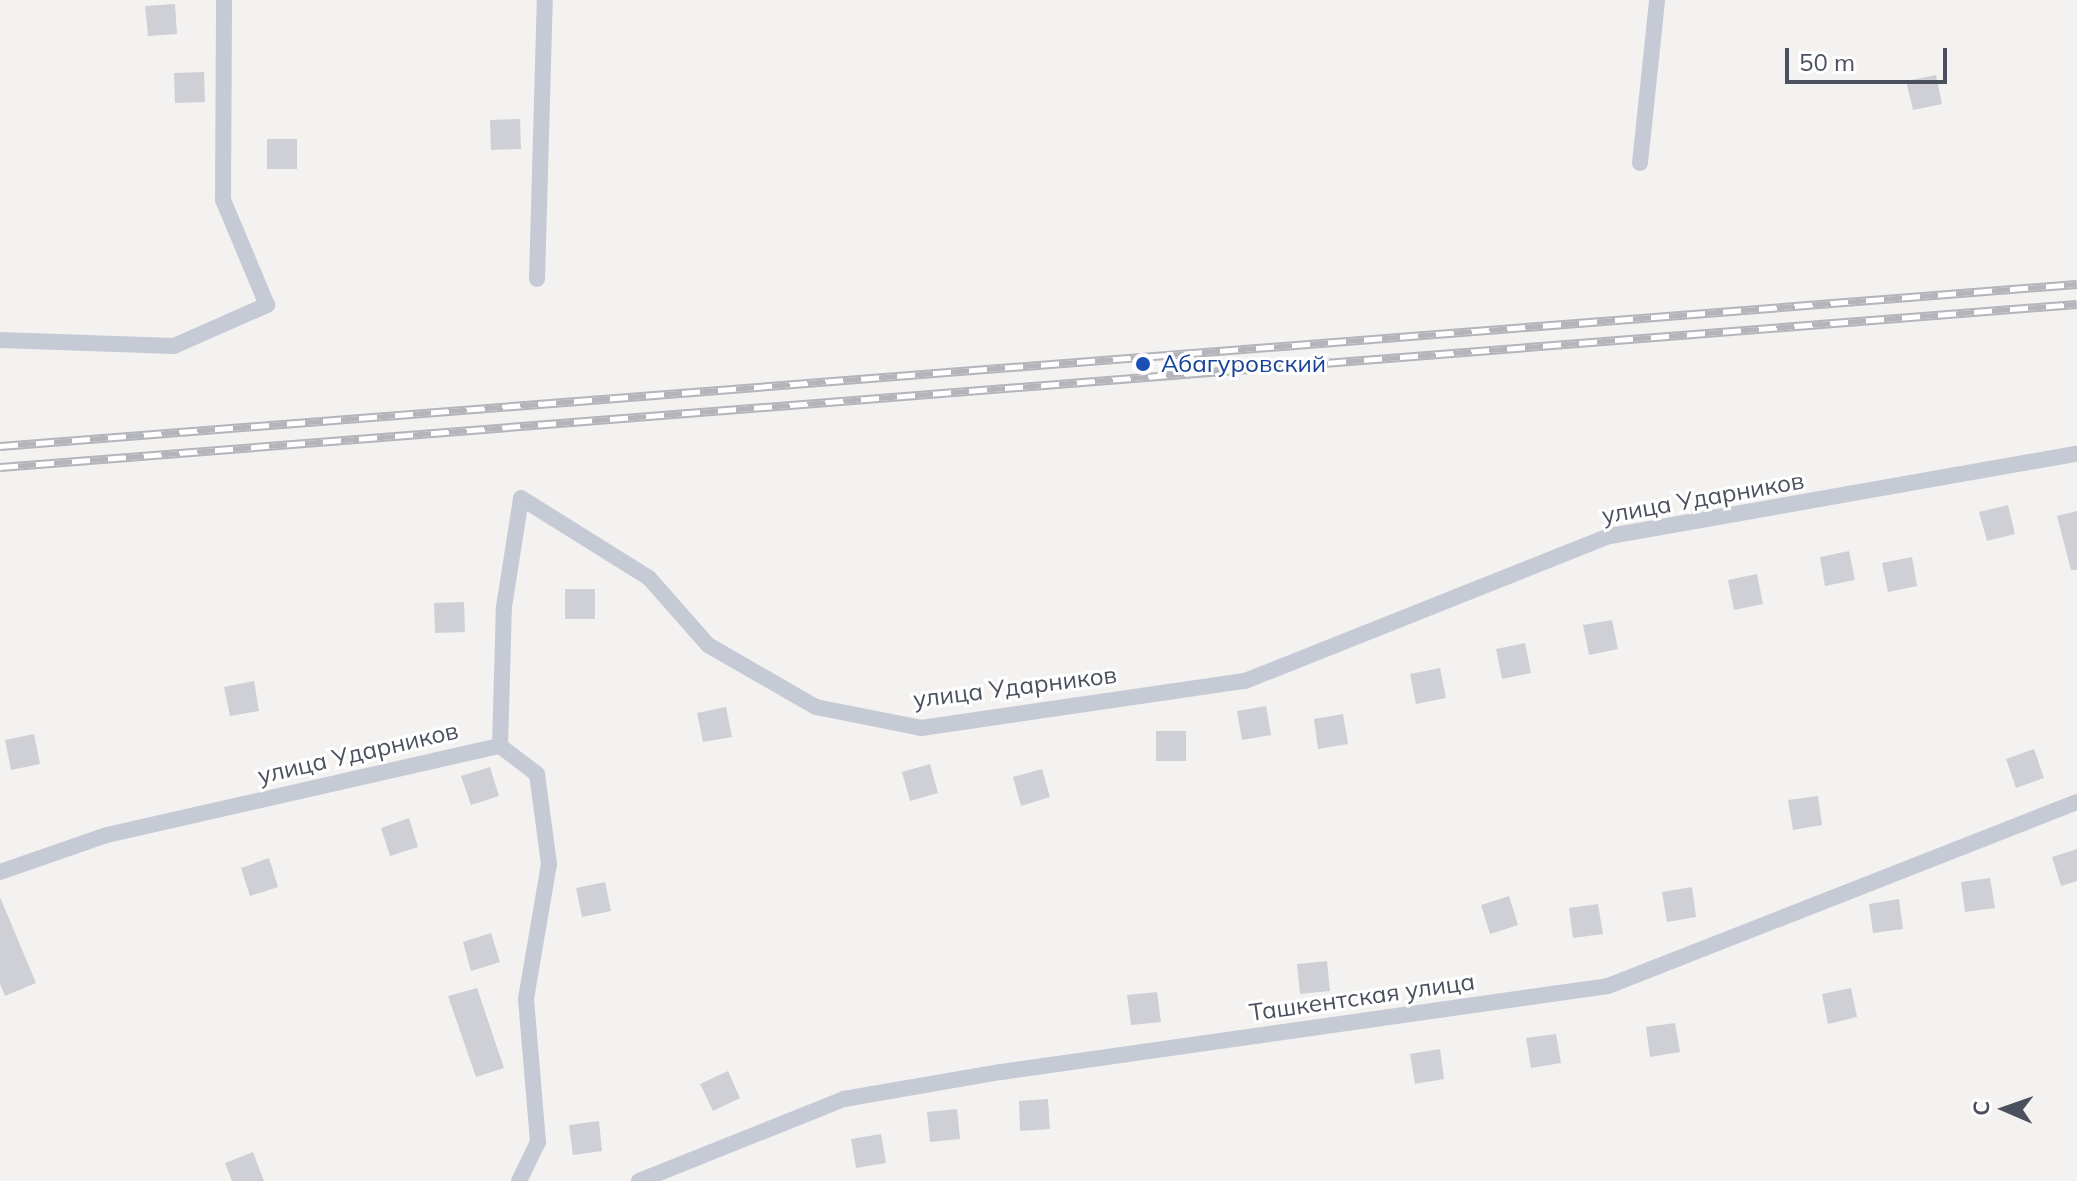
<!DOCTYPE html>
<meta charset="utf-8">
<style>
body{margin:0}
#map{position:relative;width:2077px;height:1181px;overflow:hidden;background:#f3f2f1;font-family:Mulish,sans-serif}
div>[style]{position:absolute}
.building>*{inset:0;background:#cfd0d5}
.street>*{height:16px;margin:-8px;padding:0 8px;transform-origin:8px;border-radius:8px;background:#c6cad5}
.rail>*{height:9px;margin-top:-4.5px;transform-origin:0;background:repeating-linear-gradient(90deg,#fff 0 18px,#b4b5bb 0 36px);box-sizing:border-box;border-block:2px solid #b4b5bb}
.dots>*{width:22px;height:22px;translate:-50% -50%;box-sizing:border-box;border:4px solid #fff;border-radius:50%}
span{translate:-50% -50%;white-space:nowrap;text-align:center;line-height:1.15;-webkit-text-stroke:6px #fff;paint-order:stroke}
.transit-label{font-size:24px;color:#164399}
.left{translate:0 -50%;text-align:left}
.street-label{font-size:24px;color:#4a505d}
.north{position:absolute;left:1965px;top:1069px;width:80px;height:80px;-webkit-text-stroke:6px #fff;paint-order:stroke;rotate:272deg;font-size:22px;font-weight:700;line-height:32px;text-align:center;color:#4a505d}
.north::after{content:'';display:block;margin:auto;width:28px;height:36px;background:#4a505d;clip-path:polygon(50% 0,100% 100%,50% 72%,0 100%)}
.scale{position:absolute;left:1785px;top:48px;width:162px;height:36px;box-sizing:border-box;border:4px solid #4a505d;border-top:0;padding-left:10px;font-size:24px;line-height:28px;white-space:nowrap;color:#4a505d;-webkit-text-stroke:6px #fff;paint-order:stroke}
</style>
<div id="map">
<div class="building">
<div style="clip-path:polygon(175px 4px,177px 34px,148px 36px,145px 6px)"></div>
<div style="clip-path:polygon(204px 72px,205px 102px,175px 103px,174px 73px)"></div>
<div style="clip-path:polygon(1936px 75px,1942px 104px,1913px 110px,1906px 81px)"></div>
<div style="clip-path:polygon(520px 119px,521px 149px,491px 150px,490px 120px)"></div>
<div style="clip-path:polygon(267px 139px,297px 139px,297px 169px,267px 169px)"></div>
<div style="clip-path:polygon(2008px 505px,2015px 534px,1987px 541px,1979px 512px)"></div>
<div style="clip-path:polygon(2077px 511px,2077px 570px,2071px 570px,2057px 516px)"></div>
<div style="clip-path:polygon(1849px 551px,1855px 580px,1825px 586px,1820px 557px)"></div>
<div style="clip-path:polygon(1912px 557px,1917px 586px,1888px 592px,1882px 563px)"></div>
<div style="clip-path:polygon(1757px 574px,1763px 604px,1734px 610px,1728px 580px)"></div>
<div style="clip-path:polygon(565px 589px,595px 589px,595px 619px,565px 619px)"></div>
<div style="clip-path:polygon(464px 602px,465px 632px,435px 633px,434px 603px)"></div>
<div style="clip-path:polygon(1612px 620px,1618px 649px,1589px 655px,1583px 625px)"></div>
<div style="clip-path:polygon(1525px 643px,1531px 673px,1502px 679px,1496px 649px)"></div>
<div style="clip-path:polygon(1440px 668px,1446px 698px,1416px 704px,1410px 674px)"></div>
<div style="clip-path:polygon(254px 681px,259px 711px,230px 716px,224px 687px)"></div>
<div style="clip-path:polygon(1266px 706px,1271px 735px,1242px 740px,1237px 711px)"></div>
<div style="clip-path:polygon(726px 707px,732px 737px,703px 742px,697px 713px)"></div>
<div style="clip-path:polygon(1343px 714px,1348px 744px,1318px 749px,1314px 719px)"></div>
<div style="clip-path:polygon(1156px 731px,1186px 731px,1186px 761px,1156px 761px)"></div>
<div style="clip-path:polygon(34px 734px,40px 764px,11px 770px,5px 740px)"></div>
<div style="clip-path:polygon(2034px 749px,2044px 778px,2016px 788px,2006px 759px)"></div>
<div style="clip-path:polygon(930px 764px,938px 793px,910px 801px,902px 772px)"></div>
<div style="clip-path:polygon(490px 767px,499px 796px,471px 805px,461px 776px)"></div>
<div style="clip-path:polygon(1042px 769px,1050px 797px,1021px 806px,1013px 777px)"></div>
<div style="clip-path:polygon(1818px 796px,1822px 825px,1793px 830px,1788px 800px)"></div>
<div style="clip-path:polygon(409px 818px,418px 847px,390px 856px,381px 828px)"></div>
<div style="clip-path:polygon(2077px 849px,2077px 881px,2061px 886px,2052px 857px)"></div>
<div style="clip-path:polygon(269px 858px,278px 887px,250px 896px,241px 868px)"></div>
<div style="clip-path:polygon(1990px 878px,1995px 908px,1965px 912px,1961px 882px)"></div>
<div style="clip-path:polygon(605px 882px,611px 911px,582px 917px,576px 888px)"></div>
<div style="clip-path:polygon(1692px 887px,1696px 917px,1667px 922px,1662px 892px)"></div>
<div style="clip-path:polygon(1509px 896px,1518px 925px,1490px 934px,1481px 905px)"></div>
<div style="clip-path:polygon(0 897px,36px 983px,5px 996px,0 984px)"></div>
<div style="clip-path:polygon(1899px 899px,1903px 929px,1873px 933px,1869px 904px)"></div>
<div style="clip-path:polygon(1598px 904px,1603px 934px,1573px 938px,1569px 908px)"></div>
<div style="clip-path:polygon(491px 933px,500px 962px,471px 971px,463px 942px)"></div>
<div style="clip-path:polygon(1327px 961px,1330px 991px,1300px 994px,1297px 964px)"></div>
<div style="clip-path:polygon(477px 988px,504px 1068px,476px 1077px,448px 996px)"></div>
<div style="clip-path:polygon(1851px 988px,1857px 1017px,1828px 1024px,1822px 994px)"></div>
<div style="clip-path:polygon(1157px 992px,1161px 1022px,1131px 1025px,1127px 995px)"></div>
<div style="clip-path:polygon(1675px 1023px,1680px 1052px,1650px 1057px,1646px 1027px)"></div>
<div style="clip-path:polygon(1556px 1034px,1561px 1063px,1531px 1068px,1526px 1038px)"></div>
<div style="clip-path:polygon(1440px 1049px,1444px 1079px,1415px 1084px,1410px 1054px)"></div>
<div style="clip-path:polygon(728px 1071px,740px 1098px,713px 1111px,700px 1084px)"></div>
<div style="clip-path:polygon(1048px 1099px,1050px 1129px,1020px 1131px,1019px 1101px)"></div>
<div style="clip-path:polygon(957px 1109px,960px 1139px,930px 1142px,927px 1112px)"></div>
<div style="clip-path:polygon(599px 1121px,602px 1151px,573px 1155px,569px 1125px)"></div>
<div style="clip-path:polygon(881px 1134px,886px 1163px,856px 1168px,851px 1139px)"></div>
<div style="clip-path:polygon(253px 1152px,264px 1181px,232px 1181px,225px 1163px)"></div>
</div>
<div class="street">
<div style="left:1640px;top:163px;width:164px;rotate:-84deg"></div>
<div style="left:537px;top:279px;width:279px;rotate:-88.4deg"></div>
<div style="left:0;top:340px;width:174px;rotate:2deg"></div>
<div style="left:174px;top:346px;width:102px;rotate:-23.8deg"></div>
<div style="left:267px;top:305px;width:114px;rotate:-112.7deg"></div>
<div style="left:223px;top:200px;width:200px;rotate:-89.7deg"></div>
<div style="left:500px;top:746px;width:46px;rotate:37.1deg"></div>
<div style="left:537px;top:774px;width:91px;rotate:82.4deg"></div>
<div style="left:549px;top:864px;width:137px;rotate:99.7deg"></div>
<div style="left:526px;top:999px;width:144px;rotate:85.2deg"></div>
<div style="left:538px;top:1142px;width:43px;rotate:116deg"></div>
<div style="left:0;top:872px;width:113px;rotate:-19.1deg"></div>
<div style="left:107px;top:835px;width:403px;rotate:-12.8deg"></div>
<div style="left:500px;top:746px;width:139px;rotate:-88.4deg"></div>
<div style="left:504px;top:607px;width:110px;rotate:-81.1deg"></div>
<div style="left:521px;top:498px;width:151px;rotate:32deg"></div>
<div style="left:649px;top:578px;width:89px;rotate:48.6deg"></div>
<div style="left:708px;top:645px;width:125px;rotate:29.9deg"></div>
<div style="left:816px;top:707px;width:107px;rotate:11.3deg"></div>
<div style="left:921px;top:728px;width:327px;rotate:-8.3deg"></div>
<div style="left:1245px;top:681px;width:393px;rotate:-21.7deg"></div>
<div style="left:1610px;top:536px;width:474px;rotate:-10deg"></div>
<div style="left:639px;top:1181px;width:221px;rotate:-21.8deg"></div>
<div style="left:844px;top:1099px;width:159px;rotate:-9.8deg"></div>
<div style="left:1001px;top:1072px;width:613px;rotate:-8.06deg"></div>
<div style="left:1608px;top:986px;width:504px;rotate:-21.42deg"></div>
</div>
<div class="rail">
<div style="left:0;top:446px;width:2083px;rotate:-4.46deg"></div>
<div style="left:0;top:467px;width:2083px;rotate:-4.49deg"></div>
</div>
<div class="dots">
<div style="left:1143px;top:364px;background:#1a4fb4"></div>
</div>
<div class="transit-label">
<span class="left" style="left:1161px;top:364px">Абагуровский</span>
</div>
<div class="street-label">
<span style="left:1703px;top:498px;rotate:-10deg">улица Ударников</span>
<span style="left:1015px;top:687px;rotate:-7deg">улица Ударников</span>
<span style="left:358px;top:753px;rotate:-13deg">улица Ударников</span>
<span style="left:1362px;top:997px;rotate:-8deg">Ташкентская улица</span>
</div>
<div class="north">С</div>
<div class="scale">50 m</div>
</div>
